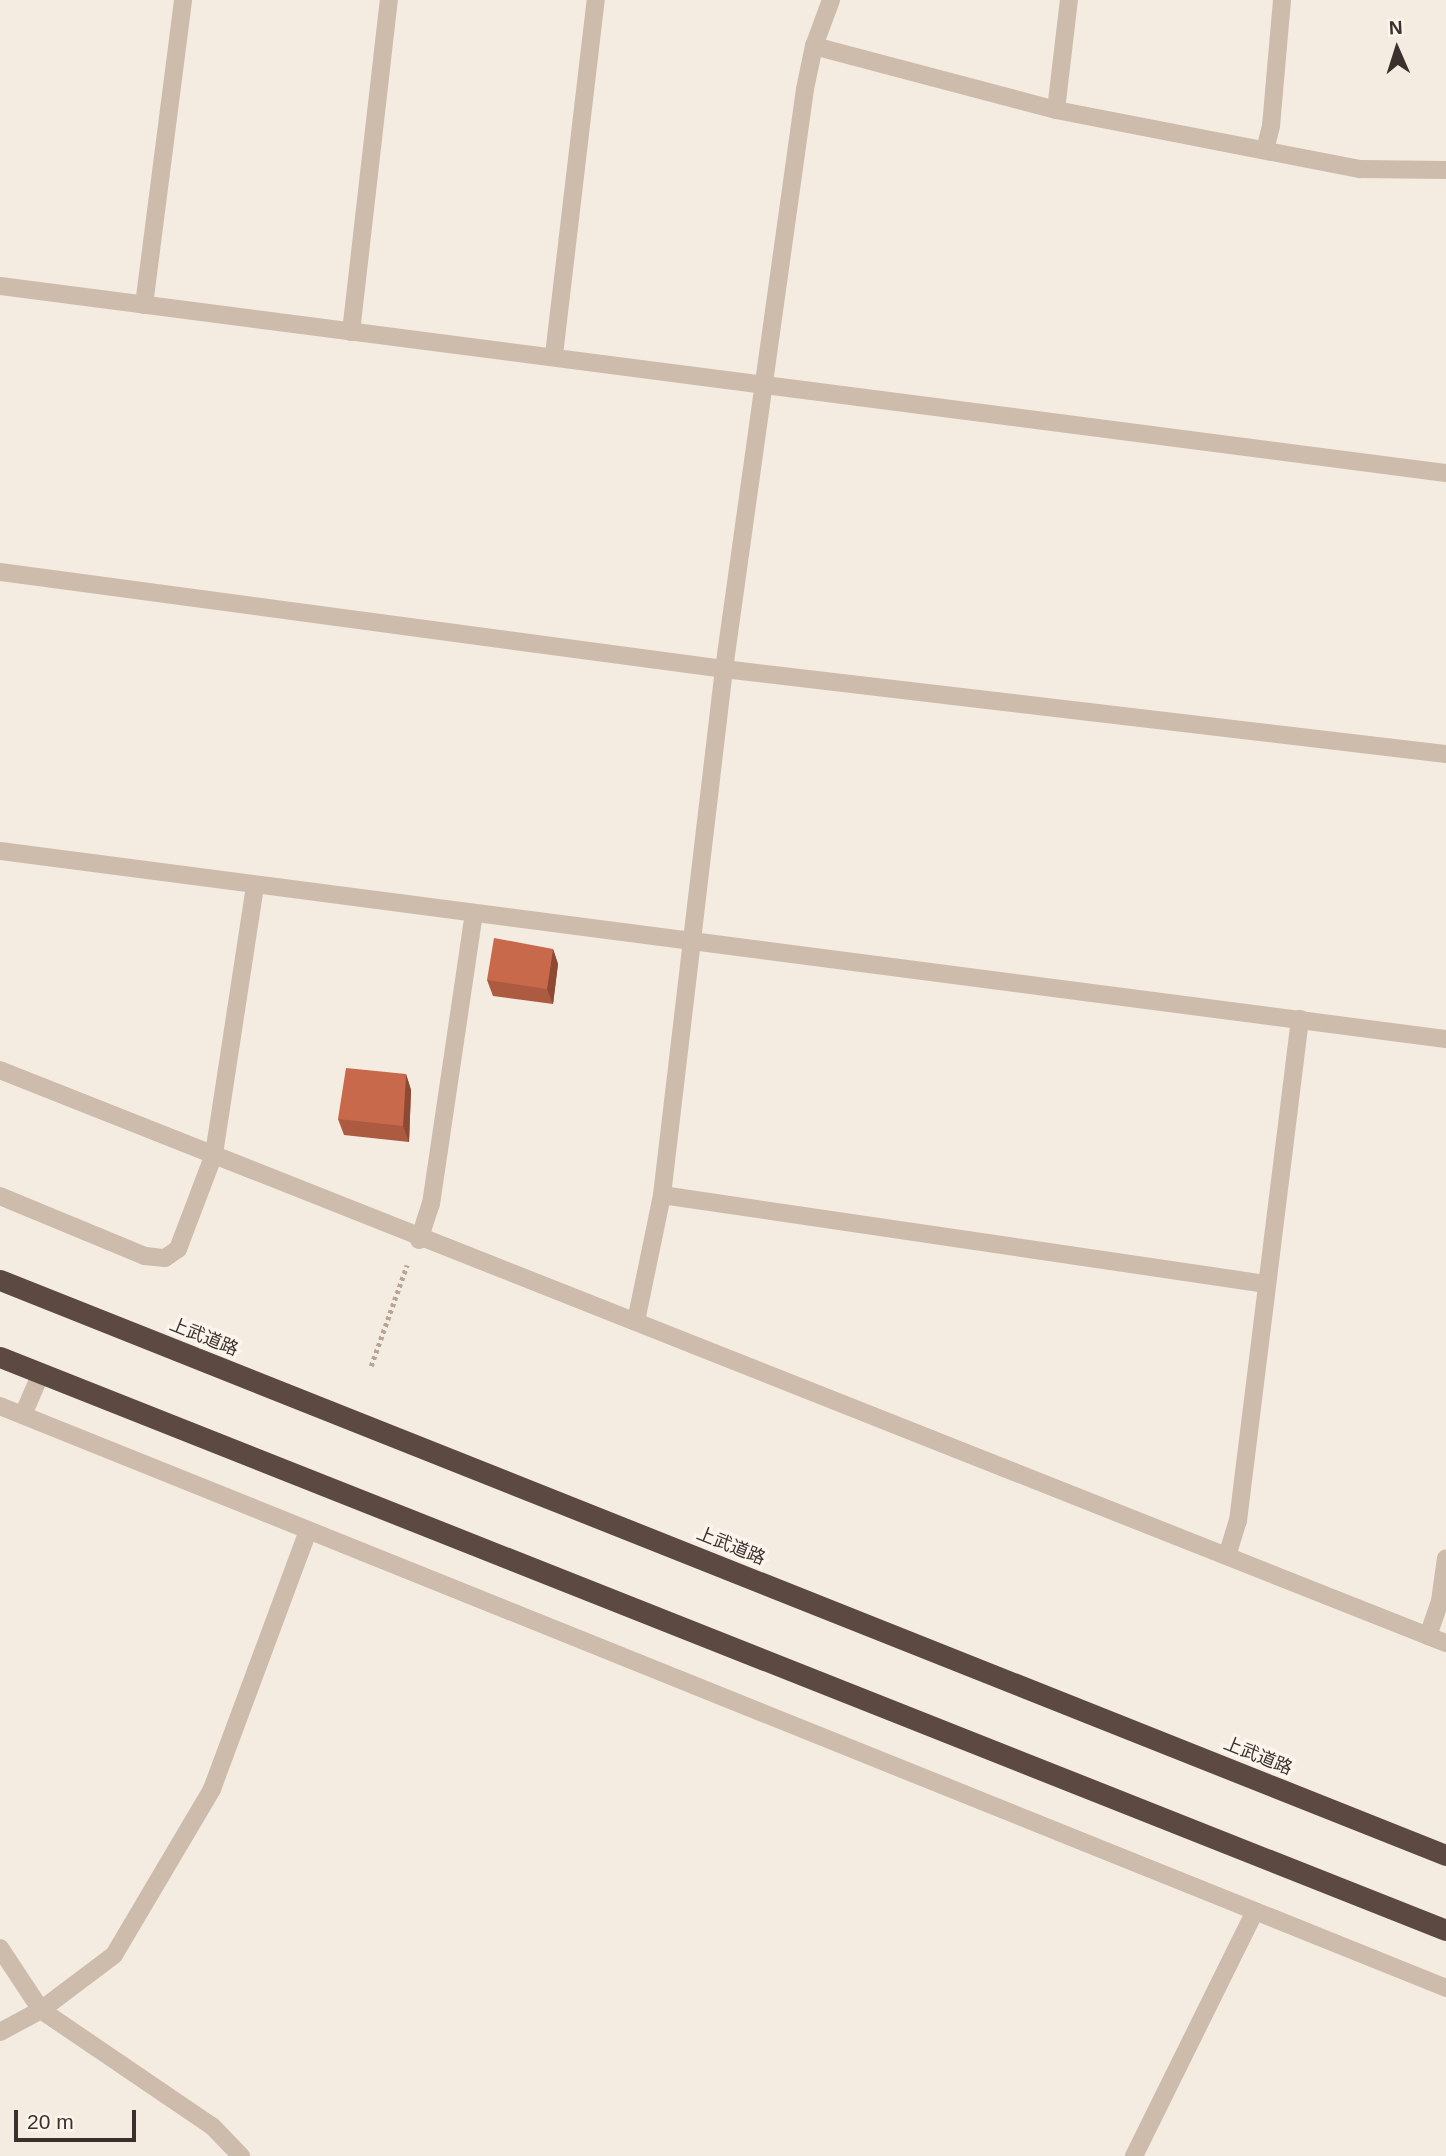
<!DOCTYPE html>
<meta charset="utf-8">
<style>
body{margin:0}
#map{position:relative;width:1446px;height:2156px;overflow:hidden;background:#f4ebe1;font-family:Helvetica,"Noto Sans JP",sans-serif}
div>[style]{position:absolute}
.path>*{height:4.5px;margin-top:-2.25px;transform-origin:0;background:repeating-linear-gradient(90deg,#b9a596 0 3.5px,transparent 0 7px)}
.minor>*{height:18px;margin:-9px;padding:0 9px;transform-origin:9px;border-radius:9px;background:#cdbbac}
.highway>*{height:21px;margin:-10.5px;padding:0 10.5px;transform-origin:10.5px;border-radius:10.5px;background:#5c4a42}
.wall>*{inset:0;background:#ac5a40}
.shaded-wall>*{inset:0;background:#8c4a34}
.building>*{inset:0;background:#c8694b}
span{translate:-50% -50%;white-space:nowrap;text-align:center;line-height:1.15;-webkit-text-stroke:7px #fbf5ee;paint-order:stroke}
.street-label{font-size:18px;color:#3b302b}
.north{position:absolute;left:1362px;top:14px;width:70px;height:70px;-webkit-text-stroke:5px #fbf5ee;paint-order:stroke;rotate:357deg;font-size:19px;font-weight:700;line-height:28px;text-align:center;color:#3b302b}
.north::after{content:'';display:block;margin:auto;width:24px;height:32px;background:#3b302b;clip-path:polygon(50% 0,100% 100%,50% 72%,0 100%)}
.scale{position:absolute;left:14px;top:2110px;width:122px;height:32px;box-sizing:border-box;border:4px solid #3b302b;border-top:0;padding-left:9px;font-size:21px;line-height:24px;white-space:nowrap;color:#3b302b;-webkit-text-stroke:5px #fbf5ee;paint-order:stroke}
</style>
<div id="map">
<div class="path">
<div style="left:371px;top:1366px;width:107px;rotate:-70.4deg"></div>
</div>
<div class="minor">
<div style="left:814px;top:46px;width:250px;rotate:14.8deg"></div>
<div style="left:1056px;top:110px;width:310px;rotate:11deg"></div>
<div style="left:1360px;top:169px;width:86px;rotate:0.7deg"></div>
<div style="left:1056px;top:110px;width:111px;rotate:-83.3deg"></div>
<div style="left:1265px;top:150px;width:25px;rotate:-76deg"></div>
<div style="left:1271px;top:126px;width:126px;rotate:-85deg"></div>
<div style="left:0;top:286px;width:1458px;rotate:7.37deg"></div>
<div style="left:144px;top:305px;width:307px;rotate:-82.7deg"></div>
<div style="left:351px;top:332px;width:334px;rotate:-83.5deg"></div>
<div style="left:554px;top:355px;width:357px;rotate:-83.3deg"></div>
<div style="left:0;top:572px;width:730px;rotate:7.63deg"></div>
<div style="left:724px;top:669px;width:727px;rotate:6.71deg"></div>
<div style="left:0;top:851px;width:1458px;rotate:7.41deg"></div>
<div style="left:0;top:1070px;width:1555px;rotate:21.62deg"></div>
<div style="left:662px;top:1195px;width:611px;rotate:8.38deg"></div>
<div style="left:0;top:1196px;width:157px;rotate:22.5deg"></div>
<div style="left:145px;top:1256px;width:20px;rotate:6deg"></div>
<div style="left:165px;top:1258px;width:16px;rotate:-35deg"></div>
<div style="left:178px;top:1249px;width:102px;rotate:-69.2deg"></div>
<div style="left:214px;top:1154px;width:272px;rotate:-81.3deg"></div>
<div style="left:419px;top:1240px;width:38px;rotate:-72deg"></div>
<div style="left:431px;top:1204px;width:294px;rotate:-81.6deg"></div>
<div style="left:636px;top:1321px;width:129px;rotate:-78.3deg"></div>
<div style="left:662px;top:1195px;width:530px;rotate:-83.28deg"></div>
<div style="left:724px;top:669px;width:586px;rotate:-82.05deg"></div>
<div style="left:805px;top:89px;width:44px;rotate:-78.2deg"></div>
<div style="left:814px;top:46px;width:49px;rotate:-69.7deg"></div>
<div style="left:0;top:1406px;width:1559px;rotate:21.92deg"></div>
<div style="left:23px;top:1415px;width:46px;rotate:-66.8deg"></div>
<div style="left:1227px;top:1556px;width:37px;rotate:-73deg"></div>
<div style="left:1238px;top:1521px;width:506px;rotate:-82.96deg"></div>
<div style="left:1428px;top:1636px;width:37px;rotate:-71deg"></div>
<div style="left:1440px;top:1601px;width:43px;rotate:-82.1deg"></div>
<div style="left:0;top:1948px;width:74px;rotate:56.5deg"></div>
<div style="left:41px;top:2010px;width:207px;rotate:34.2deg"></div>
<div style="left:212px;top:2126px;width:42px;rotate:46deg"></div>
<div style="left:0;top:2032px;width:47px;rotate:-28.2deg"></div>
<div style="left:41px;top:2010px;width:91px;rotate:-37deg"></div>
<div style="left:114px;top:1955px;width:193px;rotate:-59.4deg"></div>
<div style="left:212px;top:1789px;width:275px;rotate:-69.6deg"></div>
<div style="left:1134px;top:2156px;width:273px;rotate:-63.7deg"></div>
</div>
<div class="highway">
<div style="left:0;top:1280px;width:1556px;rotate:21.69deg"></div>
<div style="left:0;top:1357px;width:1555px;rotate:21.62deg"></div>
</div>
<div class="wall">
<div style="clip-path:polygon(553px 949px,558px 964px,553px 1004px,493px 996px,487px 980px)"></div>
<div style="clip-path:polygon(406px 1074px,411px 1090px,409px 1142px,344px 1135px,338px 1119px)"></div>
</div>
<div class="shaded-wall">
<div style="clip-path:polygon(553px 949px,558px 964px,553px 1004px,547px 989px)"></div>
<div style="clip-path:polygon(406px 1074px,411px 1090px,409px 1142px,403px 1126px)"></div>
</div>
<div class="building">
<div style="clip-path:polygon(494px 938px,553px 949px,547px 989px,487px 980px)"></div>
<div style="clip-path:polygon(346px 1068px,406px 1074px,403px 1126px,338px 1119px)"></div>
</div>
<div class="street-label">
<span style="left:204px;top:1337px;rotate:22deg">上武道路</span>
<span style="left:731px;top:1546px;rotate:22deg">上武道路</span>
<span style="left:1258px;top:1756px;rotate:22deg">上武道路</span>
</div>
<div class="north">N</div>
<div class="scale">20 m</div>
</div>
